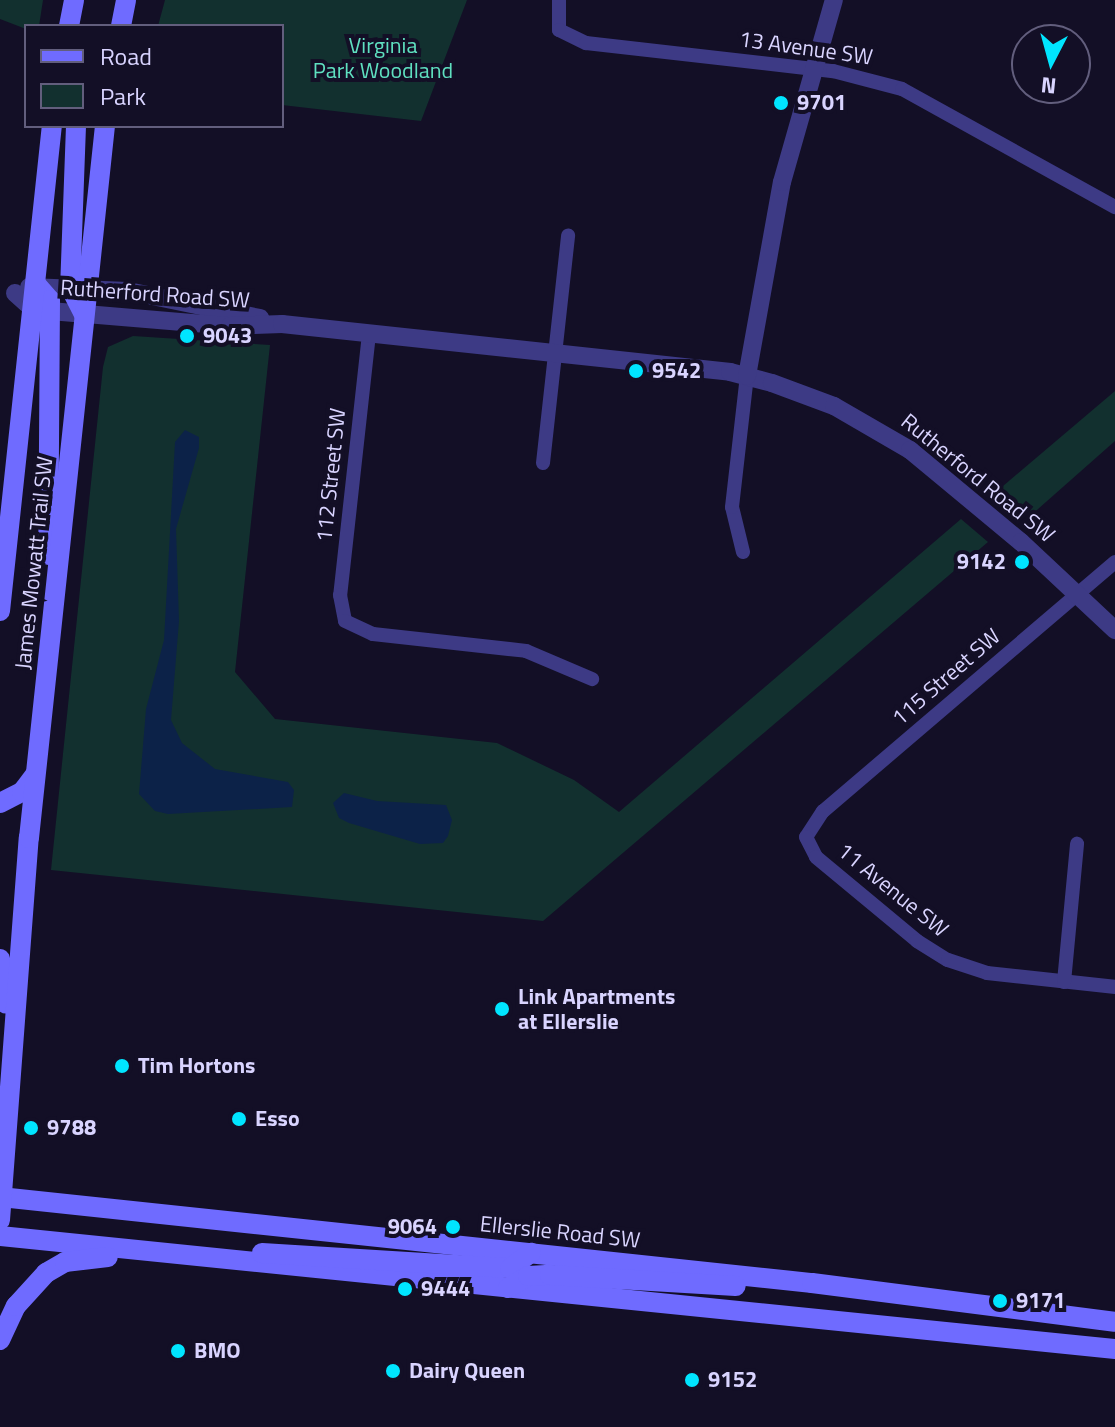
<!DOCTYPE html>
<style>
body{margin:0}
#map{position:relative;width:1115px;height:1427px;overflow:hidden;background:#130f26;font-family:"Titillium Web",sans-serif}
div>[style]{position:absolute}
.green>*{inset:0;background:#12302f}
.water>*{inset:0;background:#0c2248}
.minor>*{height:14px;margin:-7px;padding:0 7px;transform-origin:7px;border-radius:7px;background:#3d3a85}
.tertiary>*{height:18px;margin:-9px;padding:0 9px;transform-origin:9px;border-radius:9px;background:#3d3a85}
.secondary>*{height:20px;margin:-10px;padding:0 10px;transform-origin:10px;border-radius:10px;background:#6f6bff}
.dots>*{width:22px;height:22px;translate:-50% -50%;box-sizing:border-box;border:4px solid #130f26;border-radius:50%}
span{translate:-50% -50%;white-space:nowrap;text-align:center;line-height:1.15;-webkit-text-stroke:8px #130f26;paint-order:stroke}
.park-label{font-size:22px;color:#5fe0c0}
.street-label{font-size:22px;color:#d9d4ff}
.poi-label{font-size:22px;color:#d9d4ff;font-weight:700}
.left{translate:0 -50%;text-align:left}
.right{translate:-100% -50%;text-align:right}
.legend{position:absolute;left:24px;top:24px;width:260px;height:104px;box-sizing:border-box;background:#130f26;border:2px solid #625e7d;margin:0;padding:10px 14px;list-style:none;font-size:24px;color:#d9d4ff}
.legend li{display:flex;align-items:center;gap:16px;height:40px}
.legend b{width:40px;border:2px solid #625e7d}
.north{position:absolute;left:1011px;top:24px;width:80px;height:80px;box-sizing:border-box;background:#130f26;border:2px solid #625e7d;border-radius:50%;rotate:186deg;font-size:22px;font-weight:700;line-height:32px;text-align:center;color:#d9d4ff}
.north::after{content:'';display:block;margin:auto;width:28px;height:36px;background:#00e5ff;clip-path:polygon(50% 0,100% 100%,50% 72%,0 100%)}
</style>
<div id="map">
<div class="green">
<div style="clip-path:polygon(0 0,43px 0,39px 26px,26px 29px,0 19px)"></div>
<div style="clip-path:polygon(165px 0,467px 0,421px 121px,282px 105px,282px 26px,158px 26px)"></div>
<div style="clip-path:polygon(133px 336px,270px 345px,235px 672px,275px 719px,497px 743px,574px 780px,619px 812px,961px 519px,988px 542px,543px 921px,51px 870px,103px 367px,108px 347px)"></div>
<div style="clip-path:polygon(1115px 391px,1115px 441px,1029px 517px,996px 492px)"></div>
</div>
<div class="water">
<div style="clip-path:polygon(185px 430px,199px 437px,199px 448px,176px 529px,179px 621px,171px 720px,182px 743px,215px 769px,288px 782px,294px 790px,292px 807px,168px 814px,155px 811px,139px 794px,146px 709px,164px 640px,175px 442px)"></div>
<div style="clip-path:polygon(344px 793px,377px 801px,446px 805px,452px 820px,448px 836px,443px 843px,420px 844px,349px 823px,339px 818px,333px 803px)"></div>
</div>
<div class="minor">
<div style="left:559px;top:0;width:30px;rotate:90deg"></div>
<div style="left:559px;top:30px;width:30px;rotate:26deg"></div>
<div style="left:586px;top:43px;width:249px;rotate:6.5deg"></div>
<div style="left:833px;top:71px;width:71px;rotate:14.6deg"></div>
<div style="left:902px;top:89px;width:244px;rotate:29deg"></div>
<div style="left:369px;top:334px;width:263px;rotate:96.3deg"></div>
<div style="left:340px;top:595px;width:26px;rotate:79deg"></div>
<div style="left:345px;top:621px;width:31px;rotate:25deg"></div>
<div style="left:373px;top:634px;width:154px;rotate:6.3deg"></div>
<div style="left:526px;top:651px;width:72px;rotate:23deg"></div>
<div style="left:543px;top:463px;width:229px;rotate:-83.7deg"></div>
<div style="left:743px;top:552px;width:46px;rotate:-103.7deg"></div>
<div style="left:732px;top:507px;width:132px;rotate:-83.5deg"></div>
<div style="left:1115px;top:562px;width:384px;rotate:139.5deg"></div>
<div style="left:823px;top:811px;width:31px;rotate:123deg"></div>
<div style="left:806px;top:837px;width:22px;rotate:63deg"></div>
<div style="left:816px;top:857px;width:131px;rotate:39.7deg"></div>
<div style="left:917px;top:941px;width:36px;rotate:32deg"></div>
<div style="left:948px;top:960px;width:41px;rotate:18.4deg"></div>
<div style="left:987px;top:973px;width:129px;rotate:6.2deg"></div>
<div style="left:1064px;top:982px;width:139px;rotate:-84.6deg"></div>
</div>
<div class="tertiary">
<div style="left:29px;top:287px;width:99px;rotate:2.3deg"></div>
<div style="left:128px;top:291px;width:135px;rotate:11.6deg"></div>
<div style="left:15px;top:293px;width:24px;rotate:42deg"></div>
<div style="left:33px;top:309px;width:17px;rotate:7deg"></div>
<div style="left:50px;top:311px;width:181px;rotate:4.8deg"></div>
<div style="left:230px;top:326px;width:52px;rotate:-2.2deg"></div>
<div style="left:282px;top:324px;width:451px;rotate:6.1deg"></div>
<div style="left:730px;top:372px;width:43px;rotate:14.7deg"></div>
<div style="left:772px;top:383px;width:66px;rotate:20.4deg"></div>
<div style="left:834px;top:406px;width:88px;rotate:30.1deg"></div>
<div style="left:910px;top:450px;width:144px;rotate:39.7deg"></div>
<div style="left:1021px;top:542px;width:129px;rotate:43.1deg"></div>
<div style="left:747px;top:376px;width:197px;rotate:-79.8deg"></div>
<div style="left:782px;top:182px;width:189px;rotate:-74.1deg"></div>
</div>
<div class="secondary">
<div style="left:69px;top:26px;width:26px;rotate:-79deg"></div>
<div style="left:121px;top:26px;width:26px;rotate:-79deg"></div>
<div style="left:76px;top:126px;width:161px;rotate:92.1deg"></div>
<div style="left:70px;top:287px;width:30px;rotate:63deg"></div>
<div style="left:36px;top:284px;width:21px;rotate:49deg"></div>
<div style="left:50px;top:300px;width:255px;rotate:90.4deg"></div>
<div style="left:0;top:611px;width:488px;rotate:-83.9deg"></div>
<div style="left:0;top:803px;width:25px;rotate:-27deg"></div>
<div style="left:22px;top:792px;width:21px;rotate:-53deg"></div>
<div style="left:0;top:959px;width:45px;rotate:82.4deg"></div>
<div style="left:0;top:1197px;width:817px;rotate:6.05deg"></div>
<div style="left:812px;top:1283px;width:305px;rotate:7.3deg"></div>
<div style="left:0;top:1220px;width:383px;rotate:-85.7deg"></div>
<div style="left:29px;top:838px;width:716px;rotate:-83.91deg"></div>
<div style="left:0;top:1236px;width:1121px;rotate:5.79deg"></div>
<div style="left:262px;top:1253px;width:248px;rotate:3.5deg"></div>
<div style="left:510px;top:1268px;width:26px;rotate:-36deg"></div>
<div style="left:508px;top:1288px;width:23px;rotate:-31deg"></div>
<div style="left:528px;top:1276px;width:22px;rotate:-3deg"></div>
<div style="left:550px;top:1275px;width:186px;rotate:3.4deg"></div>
<div style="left:0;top:1340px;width:38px;rotate:-65deg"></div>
<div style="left:16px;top:1306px;width:45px;rotate:-47.7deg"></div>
<div style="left:46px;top:1273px;width:22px;rotate:-30deg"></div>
<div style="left:65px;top:1262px;width:43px;rotate:-6.6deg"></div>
</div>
<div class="dots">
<div style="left:781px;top:103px;background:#00e5ff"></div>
<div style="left:187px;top:336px;background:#00e5ff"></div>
<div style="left:636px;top:371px;background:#00e5ff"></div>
<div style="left:1022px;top:562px;background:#00e5ff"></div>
<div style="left:502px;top:1009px;background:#00e5ff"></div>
<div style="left:122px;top:1066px;background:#00e5ff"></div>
<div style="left:239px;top:1119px;background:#00e5ff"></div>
<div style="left:31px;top:1128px;background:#00e5ff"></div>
<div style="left:453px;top:1227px;background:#00e5ff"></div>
<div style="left:405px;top:1289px;background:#00e5ff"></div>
<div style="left:1000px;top:1301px;background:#00e5ff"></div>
<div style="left:178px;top:1351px;background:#00e5ff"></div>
<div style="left:393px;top:1371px;background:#00e5ff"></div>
<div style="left:692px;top:1380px;background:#00e5ff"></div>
</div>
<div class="park-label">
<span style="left:383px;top:58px">Virginia<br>Park Woodland</span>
</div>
<div class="street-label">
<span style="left:806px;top:48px;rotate:8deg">13 Avenue SW</span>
<span style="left:155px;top:294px;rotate:4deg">Rutherford Road SW</span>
<span style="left:331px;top:475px;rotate:-84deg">112 Street SW</span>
<span style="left:978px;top:478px;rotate:39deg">Rutherford Road SW</span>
<span style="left:34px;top:563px;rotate:-84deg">James Mowatt Trail SW</span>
<span style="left:946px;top:677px;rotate:-41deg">115 Street SW</span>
<span style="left:893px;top:890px;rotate:39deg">11 Avenue SW</span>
<span style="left:560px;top:1232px;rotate:6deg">Ellerslie Road SW</span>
</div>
<div class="poi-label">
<span class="left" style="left:797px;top:103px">9701</span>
<span class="left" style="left:203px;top:336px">9043</span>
<span class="left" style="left:652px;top:371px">9542</span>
<span class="right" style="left:1006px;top:562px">9142</span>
<span class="left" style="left:518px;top:1009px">Link Apartments<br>at Ellerslie</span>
<span class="left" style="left:138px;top:1066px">Tim Hortons</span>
<span class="left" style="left:255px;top:1119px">Esso</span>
<span class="left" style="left:47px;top:1128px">9788</span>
<span class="right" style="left:437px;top:1227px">9064</span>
<span class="left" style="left:421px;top:1289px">9444</span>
<span class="left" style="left:1016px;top:1301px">9171</span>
<span class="left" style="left:194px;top:1351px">BMO</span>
<span class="left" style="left:409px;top:1371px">Dairy Queen</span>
<span class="left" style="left:708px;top:1380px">9152</span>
</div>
<ul class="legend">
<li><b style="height:10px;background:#6f6bff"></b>Road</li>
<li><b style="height:22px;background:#12302f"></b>Park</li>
</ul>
<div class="north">N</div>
</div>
